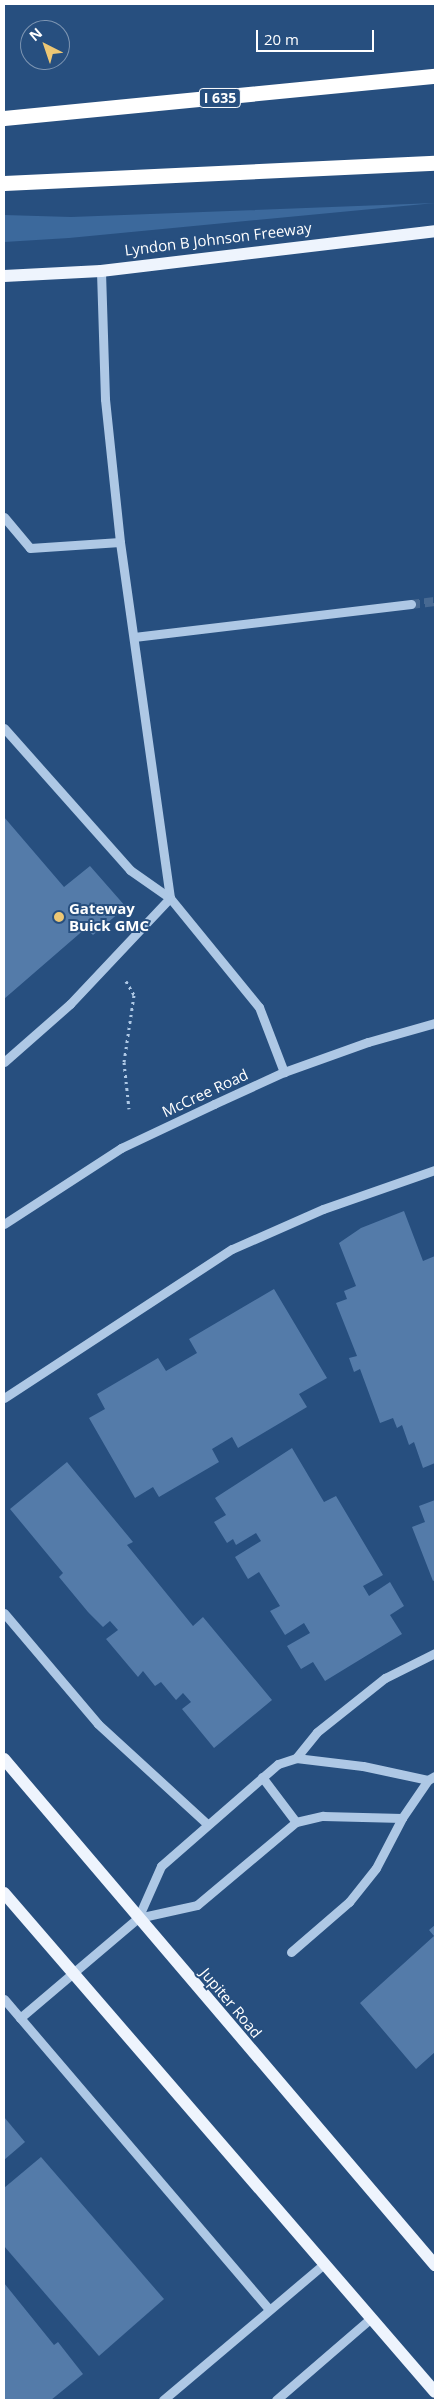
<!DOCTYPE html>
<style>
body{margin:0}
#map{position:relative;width:439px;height:2404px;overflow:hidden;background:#274f7f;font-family:"Open Sans",sans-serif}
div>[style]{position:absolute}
.green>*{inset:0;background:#3c699c}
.building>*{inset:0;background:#547ba9}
.minor-tunnel>*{height:9px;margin-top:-4.5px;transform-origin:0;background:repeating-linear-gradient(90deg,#476992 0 9px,transparent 0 13.5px)}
.path>*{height:3px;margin-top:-1.5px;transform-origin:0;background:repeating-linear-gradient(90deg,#aec8e5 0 2.5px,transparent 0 6.5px)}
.minor>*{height:9px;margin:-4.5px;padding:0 4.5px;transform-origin:4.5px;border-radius:4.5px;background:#aec8e5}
.major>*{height:12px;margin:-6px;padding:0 6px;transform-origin:6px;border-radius:6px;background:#eef4fd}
.highway>*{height:15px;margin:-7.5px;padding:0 7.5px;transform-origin:7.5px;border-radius:7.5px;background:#fff}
.dots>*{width:14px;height:14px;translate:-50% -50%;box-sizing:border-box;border:2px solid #274f7f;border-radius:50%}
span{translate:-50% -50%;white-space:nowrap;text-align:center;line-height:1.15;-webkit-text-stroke:4px #274f7f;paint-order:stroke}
.shield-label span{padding:1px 4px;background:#274f7f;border:1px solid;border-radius:4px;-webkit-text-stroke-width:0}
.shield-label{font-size:14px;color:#fff;font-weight:700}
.street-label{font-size:15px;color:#fff}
.poi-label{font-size:15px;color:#fff;font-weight:700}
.left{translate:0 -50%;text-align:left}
.frame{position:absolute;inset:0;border:5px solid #fff;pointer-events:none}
.north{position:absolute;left:20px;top:20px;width:50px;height:50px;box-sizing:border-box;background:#274f7f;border:1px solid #7d95b2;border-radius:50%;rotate:319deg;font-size:14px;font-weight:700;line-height:20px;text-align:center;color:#fff}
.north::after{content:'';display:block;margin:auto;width:18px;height:22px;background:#edc774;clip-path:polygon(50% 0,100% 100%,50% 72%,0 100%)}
.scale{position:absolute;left:256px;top:30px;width:118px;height:22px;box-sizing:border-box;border:2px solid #fff;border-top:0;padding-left:6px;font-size:15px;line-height:18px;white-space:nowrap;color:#fff;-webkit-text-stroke:4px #274f7f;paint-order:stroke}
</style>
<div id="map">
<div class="green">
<div style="clip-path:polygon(435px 203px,69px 238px,4px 242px,4px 215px,71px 217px)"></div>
</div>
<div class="building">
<div style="clip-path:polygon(4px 817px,64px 887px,90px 866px,126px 907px,93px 935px,86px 928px,4px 999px)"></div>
<div style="clip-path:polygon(404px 1211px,423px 1261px,435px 1256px,435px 1463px,423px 1468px,414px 1442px,409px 1445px,402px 1425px,397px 1428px,393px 1418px,380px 1423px,360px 1369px,354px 1372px,349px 1358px,357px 1356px,336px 1303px,347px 1299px,344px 1291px,356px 1286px,339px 1243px,361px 1228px)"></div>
<div style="clip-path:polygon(274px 1289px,327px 1378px,299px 1394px,307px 1407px,238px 1448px,232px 1437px,212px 1449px,219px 1462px,159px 1497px,153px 1487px,135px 1498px,89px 1418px,105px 1409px,97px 1394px,158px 1358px,166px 1371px,197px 1353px,189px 1339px)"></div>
<div style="clip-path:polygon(292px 1448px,324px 1502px,336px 1496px,383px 1575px,363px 1586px,369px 1596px,390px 1582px,404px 1606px,390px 1615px,402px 1634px,325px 1681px,313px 1662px,301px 1669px,287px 1646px,310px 1633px,304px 1623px,285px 1635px,270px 1611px,280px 1606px,259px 1572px,248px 1579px,235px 1557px,261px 1541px,256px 1533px,236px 1545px,233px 1539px,227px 1543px,214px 1522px,226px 1515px,215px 1498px)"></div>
<div style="clip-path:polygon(67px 1462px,133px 1542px,127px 1545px,193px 1626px,203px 1617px,272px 1700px,214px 1748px,182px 1709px,191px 1702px,183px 1693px,176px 1700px,161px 1682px,155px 1686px,143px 1671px,138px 1677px,106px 1639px,118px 1630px,110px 1621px,103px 1627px,88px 1612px,59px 1577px,63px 1573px,10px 1509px)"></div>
<div style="clip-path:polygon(435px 1500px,435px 1580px,433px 1581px,412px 1527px,425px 1522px,419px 1506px)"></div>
<div style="clip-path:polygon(435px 1925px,435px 2052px,416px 2069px,360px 2003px,434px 1936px,429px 1930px)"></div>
<div style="clip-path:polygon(4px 2117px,25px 2142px,4px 2160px)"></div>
<div style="clip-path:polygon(41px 2157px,164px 2299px,99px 2356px,4px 2246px,4px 2188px)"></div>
<div style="clip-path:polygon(4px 2283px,54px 2345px,58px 2342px,83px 2374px,51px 2400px,4px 2400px)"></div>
</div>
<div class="minor-tunnel">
<div style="left:411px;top:604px;width:24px;rotate:-7deg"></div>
</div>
<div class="path">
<div style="left:126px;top:981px;width:16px;rotate:60deg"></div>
<div style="left:134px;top:995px;width:68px;rotate:98.5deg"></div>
<div style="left:124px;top:1062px;width:47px;rotate:83.9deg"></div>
</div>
<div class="minor">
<div style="left:4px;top:517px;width:40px;rotate:50deg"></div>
<div style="left:30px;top:548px;width:90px;rotate:-3.8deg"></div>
<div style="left:134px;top:637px;width:279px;rotate:-6.8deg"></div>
<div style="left:4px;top:728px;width:190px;rotate:48.4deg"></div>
<div style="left:130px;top:870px;width:49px;rotate:35deg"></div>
<div style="left:170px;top:898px;width:141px;rotate:50.8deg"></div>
<div style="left:259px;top:1007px;width:70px;rotate:69deg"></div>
<div style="left:4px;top:1062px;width:88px;rotate:-41.3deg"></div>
<div style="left:70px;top:1004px;width:146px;rotate:-46.7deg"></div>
<div style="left:170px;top:898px;width:359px;rotate:-98deg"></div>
<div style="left:120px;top:542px;width:144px;rotate:-96deg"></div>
<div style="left:105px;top:399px;width:128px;rotate:-91.8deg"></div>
<div style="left:4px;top:1224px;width:140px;rotate:-33deg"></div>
<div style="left:121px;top:1148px;width:103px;rotate:-25.3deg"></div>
<div style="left:214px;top:1104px;width:77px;rotate:-24.6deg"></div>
<div style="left:284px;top:1072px;width:89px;rotate:-19.7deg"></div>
<div style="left:368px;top:1042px;width:70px;rotate:-15.8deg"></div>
<div style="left:4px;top:1398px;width:272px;rotate:-33.2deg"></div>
<div style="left:232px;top:1249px;width:99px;rotate:-23.7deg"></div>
<div style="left:323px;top:1209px;width:119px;rotate:-19.2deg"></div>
<div style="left:4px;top:1613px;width:145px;rotate:49.7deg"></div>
<div style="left:98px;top:1724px;width:148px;rotate:42.5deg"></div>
<div style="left:296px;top:1758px;width:33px;rotate:-51deg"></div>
<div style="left:317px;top:1732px;width:87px;rotate:-38.5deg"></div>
<div style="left:385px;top:1678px;width:56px;rotate:-26.6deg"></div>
<div style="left:262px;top:1777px;width:56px;rotate:52.9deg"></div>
<div style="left:138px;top:1918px;width:60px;rotate:-12.4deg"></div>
<div style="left:197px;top:1905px;width:129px;rotate:-40deg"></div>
<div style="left:296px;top:1822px;width:28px;rotate:-13deg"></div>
<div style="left:323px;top:1816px;width:79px;rotate:1.5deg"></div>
<div style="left:291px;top:1952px;width:77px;rotate:-40.8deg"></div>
<div style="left:349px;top:1902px;width:43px;rotate:-51.5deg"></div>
<div style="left:376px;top:1868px;width:56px;rotate:-62.5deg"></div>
<div style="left:402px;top:1818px;width:46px;rotate:-55.6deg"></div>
<div style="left:428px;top:1780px;width:8px;rotate:-30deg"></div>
<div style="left:4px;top:1999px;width:408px;rotate:49.5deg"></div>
<div style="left:20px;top:2018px;width:155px;rotate:-40.3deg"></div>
<div style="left:138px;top:1918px;width:57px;rotate:-66.1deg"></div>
<div style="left:161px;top:1866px;width:155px;rotate:-41.1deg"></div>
<div style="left:278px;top:1764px;width:19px;rotate:-18deg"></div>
<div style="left:296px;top:1758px;width:67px;rotate:6.8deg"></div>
<div style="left:363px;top:1766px;width:66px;rotate:12.2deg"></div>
<div style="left:163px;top:2400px;width:212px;rotate:-40.2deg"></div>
<div style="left:276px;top:2400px;width:125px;rotate:-40.8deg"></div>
</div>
<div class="major">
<div style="left:4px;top:276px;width:97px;rotate:-3deg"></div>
<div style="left:101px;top:271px;width:336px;rotate:-6.8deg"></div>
<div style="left:4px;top:1759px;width:665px;rotate:49.58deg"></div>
<div style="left:4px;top:1893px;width:659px;rotate:49.18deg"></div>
</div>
<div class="highway">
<div style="left:4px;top:118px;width:433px;rotate:-5.6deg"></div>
<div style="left:4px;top:183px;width:431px;rotate:-2.7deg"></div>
</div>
<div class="dots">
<div style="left:59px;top:917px;background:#edc774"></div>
</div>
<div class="shield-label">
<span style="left:220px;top:98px">I 635</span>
</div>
<div class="street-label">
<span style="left:218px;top:239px;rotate:-7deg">Lyndon B Johnson Freeway</span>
<span style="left:205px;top:1093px;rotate:-25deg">McCree Road</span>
<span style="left:231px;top:2003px;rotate:50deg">Jupiter Road</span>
</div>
<div class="poi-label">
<span class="left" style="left:69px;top:917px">Gateway<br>Buick GMC</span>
</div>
<div class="frame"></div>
<div class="north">N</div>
<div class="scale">20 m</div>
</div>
